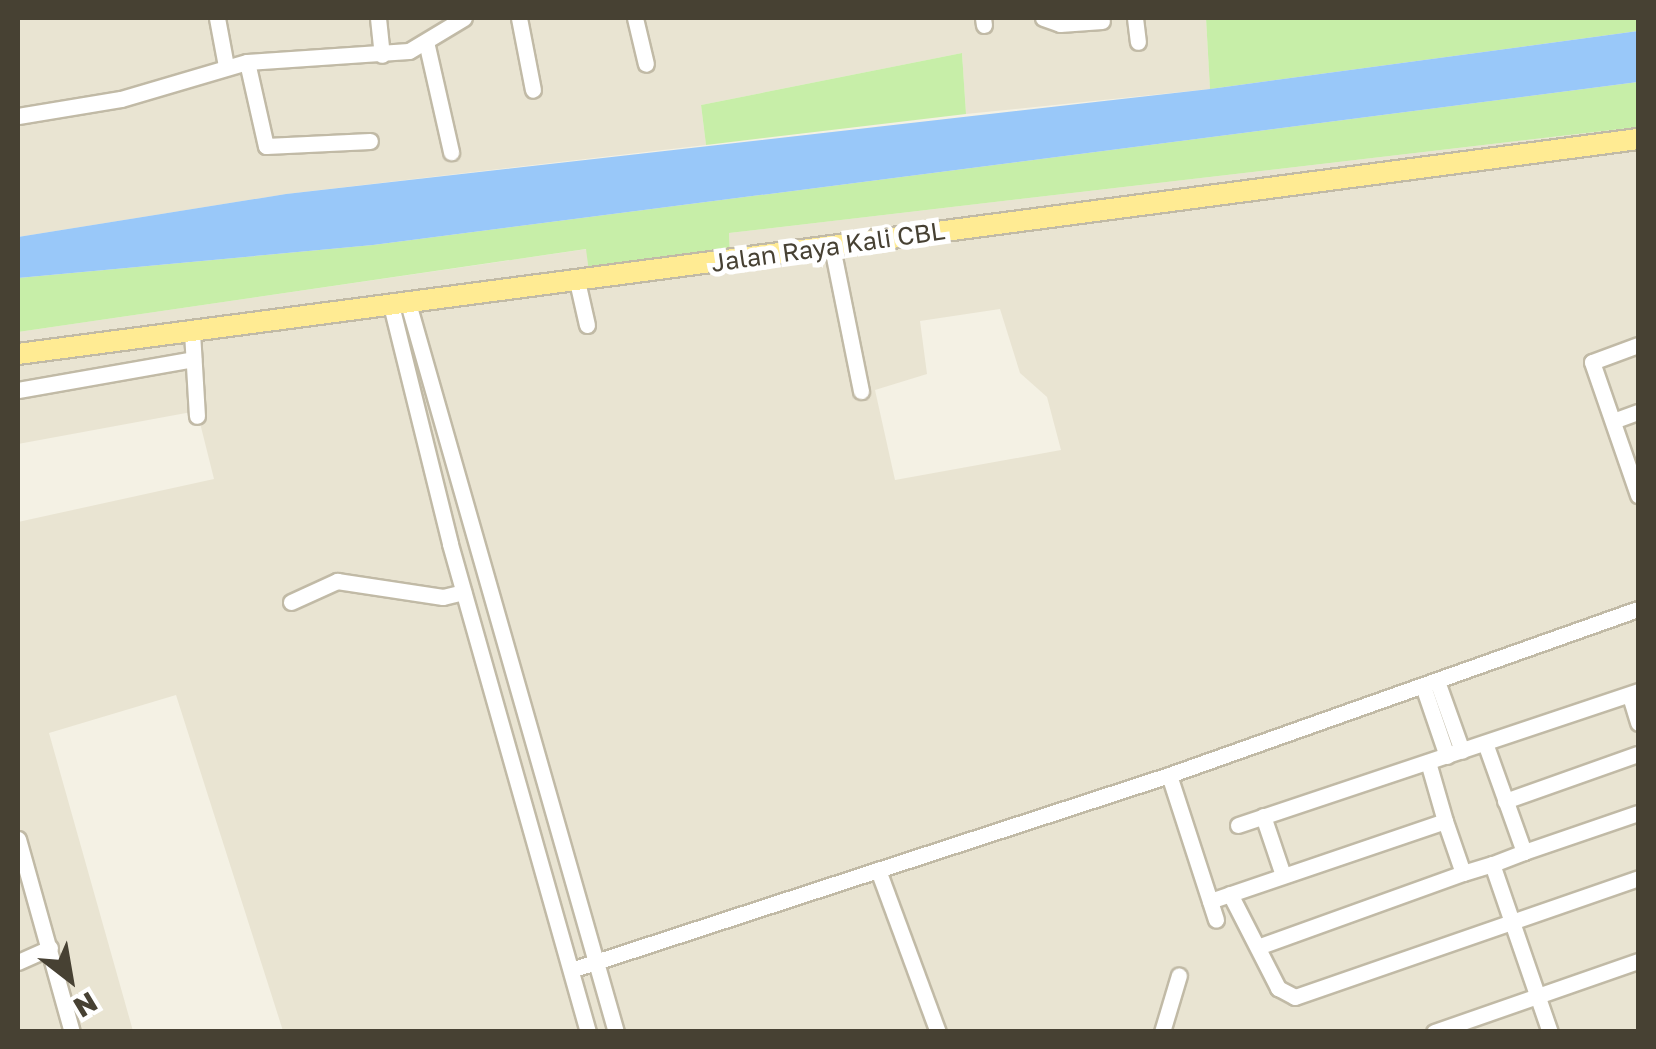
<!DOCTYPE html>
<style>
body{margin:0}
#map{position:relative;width:1656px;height:1049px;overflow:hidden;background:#f4f1e4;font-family:"Golos Text",sans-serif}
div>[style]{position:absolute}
.residential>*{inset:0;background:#e9e4d2}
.green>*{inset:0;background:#c7eea8}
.water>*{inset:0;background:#99c8f9}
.roads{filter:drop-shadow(2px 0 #c1baa6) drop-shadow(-2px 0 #c1baa6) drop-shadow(0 2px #c1baa6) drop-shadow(0 -2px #c1baa6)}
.minor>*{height:15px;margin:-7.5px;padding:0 7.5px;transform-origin:7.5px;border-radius:7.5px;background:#fff}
.major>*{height:20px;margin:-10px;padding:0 10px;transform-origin:10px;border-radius:10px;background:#ffeb93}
span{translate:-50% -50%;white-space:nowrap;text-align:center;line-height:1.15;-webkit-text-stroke:10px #fff;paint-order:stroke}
.street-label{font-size:25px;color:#474133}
.frame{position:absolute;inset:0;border:20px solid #474133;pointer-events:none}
.north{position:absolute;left:20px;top:929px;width:100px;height:100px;-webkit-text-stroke:8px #fff;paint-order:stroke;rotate:149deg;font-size:28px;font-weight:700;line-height:40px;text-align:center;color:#474133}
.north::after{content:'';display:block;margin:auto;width:35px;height:45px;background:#474133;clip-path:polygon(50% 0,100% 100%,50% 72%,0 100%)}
</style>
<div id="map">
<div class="residential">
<div style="clip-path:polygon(18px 18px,1206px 18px,1210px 89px,966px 114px,962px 53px,701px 105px,706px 145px,286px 194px,18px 237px)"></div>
<div style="clip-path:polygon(evenodd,1638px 127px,1638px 1031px,283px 1031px,176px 695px,49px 733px,133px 1031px,18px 1031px,18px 522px,214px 479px,197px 411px,18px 444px,18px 332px,587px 249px,589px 281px,730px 257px,729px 233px,1638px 127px,1000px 309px,1020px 373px,1047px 397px,1061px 450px,895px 480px,875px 390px,927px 374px,920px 321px,1000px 309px)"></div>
</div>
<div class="green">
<div style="clip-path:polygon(1206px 18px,1638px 18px,1638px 31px,1210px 89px)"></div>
<div style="clip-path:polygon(962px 53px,966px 114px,706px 145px,701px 105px)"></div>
<div style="clip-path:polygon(1638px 82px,1638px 127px,729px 233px,730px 257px,590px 281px,586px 249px,18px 332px,18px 278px,373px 245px)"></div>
</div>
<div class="water">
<div style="clip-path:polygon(1638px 31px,1638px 82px,373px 245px,18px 278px,18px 237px,286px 194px,1210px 89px)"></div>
</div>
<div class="roads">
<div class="minor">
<div style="left:217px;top:18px;width:49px;rotate:79.4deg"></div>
<div style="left:378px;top:18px;width:37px;rotate:84deg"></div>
<div style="left:519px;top:18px;width:73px;rotate:79deg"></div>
<div style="left:635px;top:18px;width:47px;rotate:76.6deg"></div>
<div style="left:983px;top:18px;width:7px;rotate:82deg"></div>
<div style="left:1043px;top:18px;width:18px;rotate:19deg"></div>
<div style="left:1060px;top:24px;width:42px;rotate:-4.1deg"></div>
<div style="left:1135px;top:18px;width:24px;rotate:83deg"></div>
<div style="left:427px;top:46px;width:109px;rotate:77.2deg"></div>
<div style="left:247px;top:62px;width:86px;rotate:77.3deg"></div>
<div style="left:266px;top:146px;width:104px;rotate:-2.8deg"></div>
<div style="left:18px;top:116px;width:104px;rotate:-9.4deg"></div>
<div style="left:121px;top:99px;width:131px;rotate:-16.4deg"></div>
<div style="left:247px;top:62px;width:162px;rotate:-3.9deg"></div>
<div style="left:409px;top:51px;width:64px;rotate:-31deg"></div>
<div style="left:832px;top:247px;width:147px;rotate:78.6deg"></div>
<div style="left:577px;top:281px;width:45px;rotate:77.2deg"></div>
<div style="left:408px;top:303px;width:758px;rotate:74.08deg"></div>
<div style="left:391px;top:305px;width:246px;rotate:76.1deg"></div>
<div style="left:450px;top:544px;width:507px;rotate:74.21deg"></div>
<div style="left:192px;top:332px;width:84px;rotate:86.6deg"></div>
<div style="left:1638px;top:345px;width:49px;rotate:159.7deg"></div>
<div style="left:1592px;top:362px;width:141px;rotate:70.9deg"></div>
<div style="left:18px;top:390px;width:178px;rotate:-10deg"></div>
<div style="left:1613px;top:421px;width:27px;rotate:-20deg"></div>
<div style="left:291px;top:602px;width:51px;rotate:-24.5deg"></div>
<div style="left:337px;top:581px;width:107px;rotate:8.6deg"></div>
<div style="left:443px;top:597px;width:21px;rotate:-14deg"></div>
<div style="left:1437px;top:681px;width:74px;rotate:70.3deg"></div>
<div style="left:1423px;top:686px;width:74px;rotate:71.1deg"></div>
<div style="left:1630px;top:696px;width:28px;rotate:73deg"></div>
<div style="left:1485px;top:743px;width:116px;rotate:70.3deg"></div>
<div style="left:1524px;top:852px;width:34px;rotate:159deg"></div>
<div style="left:1428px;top:762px;width:61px;rotate:73.9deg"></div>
<div style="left:1169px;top:775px;width:152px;rotate:72deg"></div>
<div style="left:1505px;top:801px;width:141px;rotate:-19.5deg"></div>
<div style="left:1263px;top:816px;width:62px;rotate:71.3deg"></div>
<div style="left:1238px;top:825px;width:422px;rotate:-18.5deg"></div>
<div style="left:18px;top:839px;width:200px;rotate:74.4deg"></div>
<div style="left:1524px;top:852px;width:120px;rotate:-18.9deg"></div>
<div style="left:878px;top:870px;width:173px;rotate:69.7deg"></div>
<div style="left:1463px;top:873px;width:30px;rotate:-17deg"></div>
<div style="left:1492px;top:864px;width:178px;rotate:71deg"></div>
<div style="left:1230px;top:894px;width:106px;rotate:62.9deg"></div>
<div style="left:1278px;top:988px;width:19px;rotate:28deg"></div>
<div style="left:1295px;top:997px;width:363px;rotate:-19.1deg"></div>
<div style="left:1210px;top:901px;width:248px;rotate:-18.8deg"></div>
<div style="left:1445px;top:821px;width:55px;rotate:70.9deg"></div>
<div style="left:1463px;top:873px;width:218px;rotate:160.2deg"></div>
<div style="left:18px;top:962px;width:35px;rotate:-24deg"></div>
<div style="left:571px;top:970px;width:629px;rotate:-18.06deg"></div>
<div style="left:1169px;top:775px;width:498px;rotate:-19.5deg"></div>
<div style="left:1162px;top:1032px;width:59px;rotate:-73.4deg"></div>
<div style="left:1434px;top:1032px;width:216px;rotate:-19.2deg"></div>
</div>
<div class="major">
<div style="left:18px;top:354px;width:1634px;rotate:-7.56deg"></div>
</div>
</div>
<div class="street-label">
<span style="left:828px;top:247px;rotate:-8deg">Jalan Raya Kali CBL</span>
</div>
<div class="frame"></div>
<div class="north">N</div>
</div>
